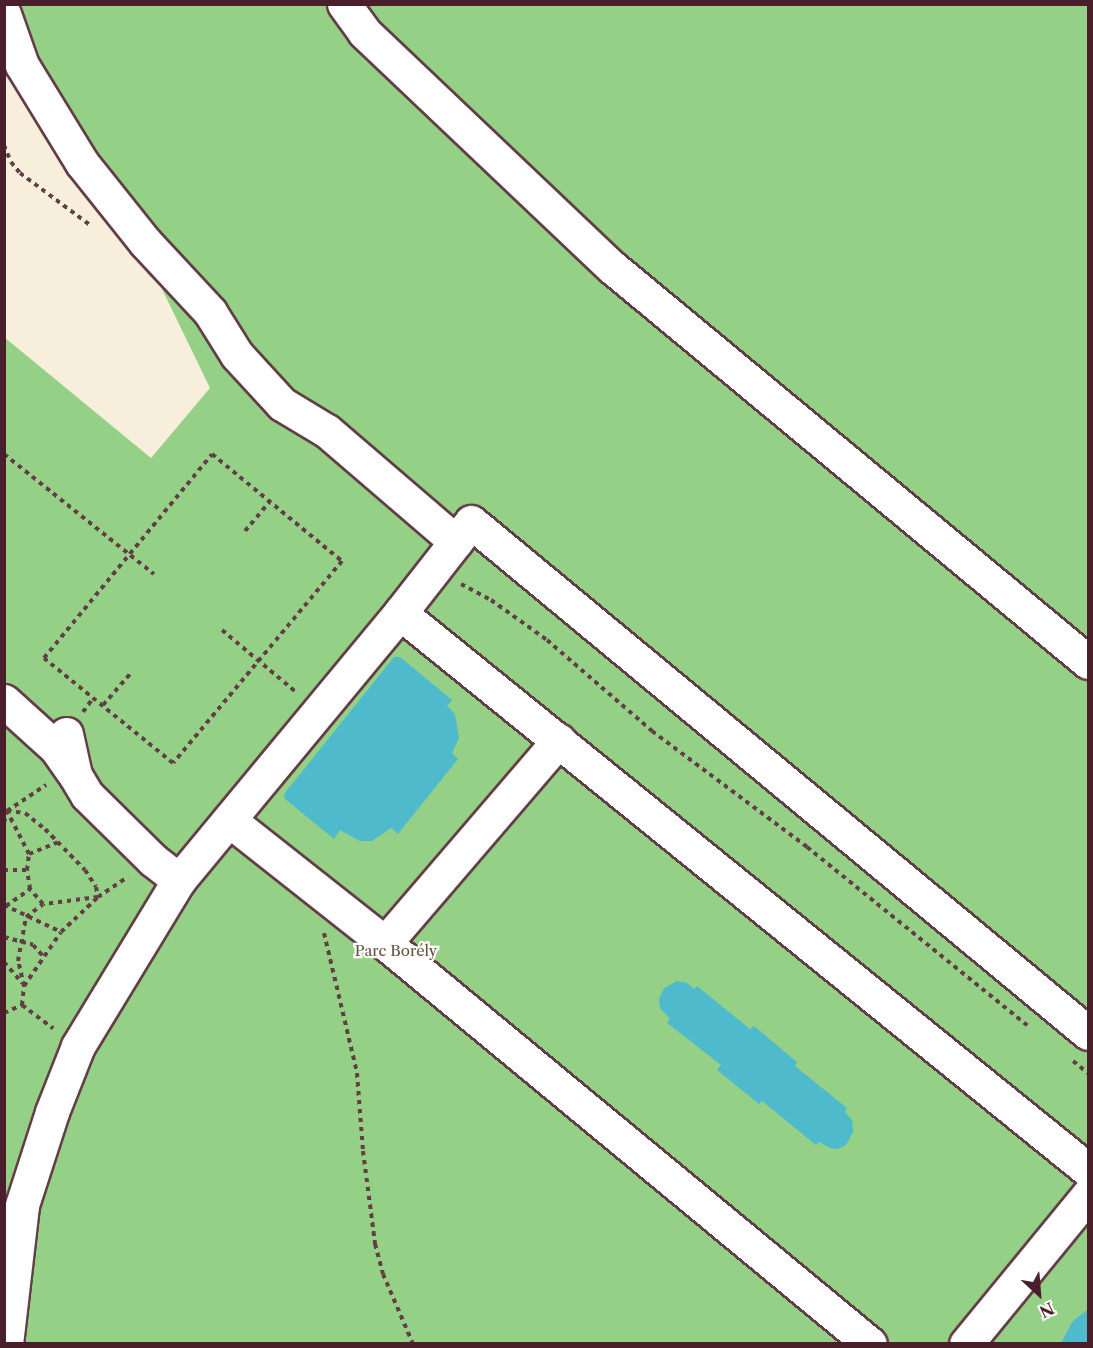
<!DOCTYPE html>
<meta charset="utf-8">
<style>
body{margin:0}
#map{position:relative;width:1093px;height:1348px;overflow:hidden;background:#f7eedc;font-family:"Libre Caslon Text",serif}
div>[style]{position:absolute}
.green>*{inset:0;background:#94d186}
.water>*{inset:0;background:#50bacd}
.path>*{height:4px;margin-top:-2px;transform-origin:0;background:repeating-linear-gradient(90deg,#643e46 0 4.5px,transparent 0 9px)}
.roads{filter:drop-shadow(2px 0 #643e46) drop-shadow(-2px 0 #643e46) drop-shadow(0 2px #643e46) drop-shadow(0 -2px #643e46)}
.minor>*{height:33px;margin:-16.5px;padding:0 16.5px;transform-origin:16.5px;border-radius:16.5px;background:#fff}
span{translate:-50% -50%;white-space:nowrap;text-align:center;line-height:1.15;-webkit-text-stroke:4.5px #fdfcf7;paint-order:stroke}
.park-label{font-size:15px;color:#605446}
.frame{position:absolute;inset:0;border:6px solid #4a1f2b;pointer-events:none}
.north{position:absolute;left:1009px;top:1264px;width:60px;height:60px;-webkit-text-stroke:4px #fdfcf7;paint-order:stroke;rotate:154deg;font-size:16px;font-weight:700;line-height:24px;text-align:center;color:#4a1f2b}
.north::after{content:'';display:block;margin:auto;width:21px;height:27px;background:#4a1f2b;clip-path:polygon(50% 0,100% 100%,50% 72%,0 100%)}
</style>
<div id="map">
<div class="green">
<div style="clip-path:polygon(15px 5px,1088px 5px,1088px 1343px,5px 1343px,4px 337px,151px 458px,210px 388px,161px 287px,147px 273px,152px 267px,37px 64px)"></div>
</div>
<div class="water">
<div style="clip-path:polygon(394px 657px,400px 657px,452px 700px,447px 706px,455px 714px,459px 738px,452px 753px,458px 759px,398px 834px,391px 828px,372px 841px,360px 841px,340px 830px,334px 839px,285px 799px,284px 794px)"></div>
<div style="clip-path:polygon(677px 981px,687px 983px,694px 989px,697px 986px,750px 1029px,754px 1026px,797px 1062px,795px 1066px,847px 1108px,845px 1112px,852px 1120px,853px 1132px,846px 1145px,838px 1149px,830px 1148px,819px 1142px,816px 1145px,762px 1101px,759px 1104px,717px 1070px,721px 1065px,667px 1023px,670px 1019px,660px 1008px,659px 999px,664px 988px)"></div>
<div style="clip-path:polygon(1088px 1309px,1088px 1343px,1061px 1343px,1073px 1321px)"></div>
</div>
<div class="path">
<div style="left:4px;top:145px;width:18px;rotate:68deg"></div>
<div style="left:11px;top:162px;width:14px;rotate:51deg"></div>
<div style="left:20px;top:173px;width:87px;rotate:36.6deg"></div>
<div style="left:4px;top:454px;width:192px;rotate:38.7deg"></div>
<div style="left:212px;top:454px;width:168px;rotate:39.5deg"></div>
<div style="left:342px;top:561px;width:263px;rotate:129.9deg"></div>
<div style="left:173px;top:763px;width:166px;rotate:-140.9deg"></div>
<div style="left:44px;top:658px;width:264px;rotate:-50.5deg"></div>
<div style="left:245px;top:531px;width:38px;rotate:-50deg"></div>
<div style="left:461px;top:584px;width:34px;rotate:28deg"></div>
<div style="left:491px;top:600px;width:69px;rotate:35.5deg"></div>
<div style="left:547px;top:640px;width:139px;rotate:40.9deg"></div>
<div style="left:652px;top:731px;width:194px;rotate:36.8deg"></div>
<div style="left:807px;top:847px;width:286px;rotate:39deg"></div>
<div style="left:222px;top:630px;width:98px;rotate:40deg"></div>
<div style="left:103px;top:705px;width:41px;rotate:-48.9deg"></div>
<div style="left:83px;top:712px;width:17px;rotate:-54deg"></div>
<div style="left:4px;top:813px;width:4px;rotate:-34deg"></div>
<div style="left:7px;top:811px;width:18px;rotate:6deg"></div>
<div style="left:25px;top:813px;width:26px;rotate:39deg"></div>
<div style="left:45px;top:829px;width:57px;rotate:45.7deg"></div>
<div style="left:85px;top:870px;width:20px;rotate:57deg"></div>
<div style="left:96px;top:887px;width:10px;rotate:79deg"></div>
<div style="left:98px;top:897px;width:55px;rotate:172.7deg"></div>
<div style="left:43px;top:904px;width:20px;rotate:-131deg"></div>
<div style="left:30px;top:889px;width:19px;rotate:-99deg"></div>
<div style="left:27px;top:870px;width:16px;rotate:-83deg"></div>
<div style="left:29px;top:854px;width:48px;rotate:-117.1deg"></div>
<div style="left:4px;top:823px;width:12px;rotate:-76deg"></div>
<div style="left:7px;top:811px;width:47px;rotate:-33.7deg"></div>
<div style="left:29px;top:854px;width:31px;rotate:-22deg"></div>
<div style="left:4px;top:870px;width:23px"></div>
<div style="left:4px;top:905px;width:63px;rotate:25.3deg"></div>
<div style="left:61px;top:932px;width:51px;rotate:-43.4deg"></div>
<div style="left:98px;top:897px;width:36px;rotate:-34deg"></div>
<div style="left:6px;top:906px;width:29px;rotate:-35deg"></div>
<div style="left:324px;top:933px;width:144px;rotate:76.7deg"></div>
<div style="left:357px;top:1073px;width:78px;rotate:85.6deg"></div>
<div style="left:363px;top:1151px;width:94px;rotate:82.6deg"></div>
<div style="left:375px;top:1244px;width:31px;rotate:75deg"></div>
<div style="left:383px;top:1274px;width:76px;rotate:66.8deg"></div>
<div style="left:4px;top:937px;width:30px;rotate:15deg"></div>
<div style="left:33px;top:945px;width:15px;rotate:48deg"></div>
<div style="left:4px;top:962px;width:28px;rotate:49deg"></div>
<div style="left:24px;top:986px;width:26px;rotate:-103deg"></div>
<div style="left:18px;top:961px;width:45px;rotate:-79.7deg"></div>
<div style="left:26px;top:917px;width:21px;rotate:-37deg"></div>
<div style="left:22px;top:1005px;width:19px;rotate:-84deg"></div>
<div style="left:24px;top:986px;width:65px;rotate:-55.6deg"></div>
<div style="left:22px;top:1005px;width:39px;rotate:37deg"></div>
<div style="left:4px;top:1013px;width:20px;rotate:-24deg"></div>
<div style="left:1073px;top:1061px;width:19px;rotate:39deg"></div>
</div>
<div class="roads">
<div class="minor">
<div style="left:344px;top:4px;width:34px;rotate:54deg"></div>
<div style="left:364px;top:32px;width:343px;rotate:43.5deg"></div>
<div style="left:613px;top:268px;width:617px;rotate:39.67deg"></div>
<div style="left:4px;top:14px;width:54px;rotate:70.6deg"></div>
<div style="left:22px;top:65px;width:115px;rotate:58.5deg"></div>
<div style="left:82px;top:163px;width:101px;rotate:51.4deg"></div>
<div style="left:145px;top:242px;width:96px;rotate:47.1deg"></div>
<div style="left:210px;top:312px;width:51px;rotate:57.9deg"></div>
<div style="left:237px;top:355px;width:67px;rotate:47.4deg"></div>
<div style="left:282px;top:404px;width:52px;rotate:31deg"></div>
<div style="left:327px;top:431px;width:170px;rotate:40.7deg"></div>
<div style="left:400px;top:613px;width:115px;rotate:-52deg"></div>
<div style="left:471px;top:522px;width:801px;rotate:39.63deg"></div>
<div style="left:4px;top:701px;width:70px;rotate:42.1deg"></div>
<div style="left:56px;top:748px;width:28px;rotate:55deg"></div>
<div style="left:66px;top:734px;width:42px;rotate:77.6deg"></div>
<div style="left:75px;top:775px;width:23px;rotate:59deg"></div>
<div style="left:87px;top:795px;width:93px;rotate:44.6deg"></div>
<div style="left:153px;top:860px;width:33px;rotate:38deg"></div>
<div style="left:229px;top:820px;width:199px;rotate:38.3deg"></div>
<div style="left:385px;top:943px;width:629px;rotate:39.58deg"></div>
<div style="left:385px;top:943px;width:267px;rotate:-49.4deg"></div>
<div style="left:6px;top:1344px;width:140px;rotate:-83.4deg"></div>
<div style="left:22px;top:1205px;width:98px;rotate:-72.1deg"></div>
<div style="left:52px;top:1112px;width:71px;rotate:-68.5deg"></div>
<div style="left:78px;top:1046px;width:194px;rotate:-58.7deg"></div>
<div style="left:179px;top:880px;width:347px;rotate:-50.4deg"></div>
<div style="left:400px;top:613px;width:885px;rotate:38.99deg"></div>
<div style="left:966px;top:1344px;width:193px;rotate:-50.7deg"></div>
</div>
</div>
<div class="park-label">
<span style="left:396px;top:951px">Parc Borély</span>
</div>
<div class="frame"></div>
<div class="north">N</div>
</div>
